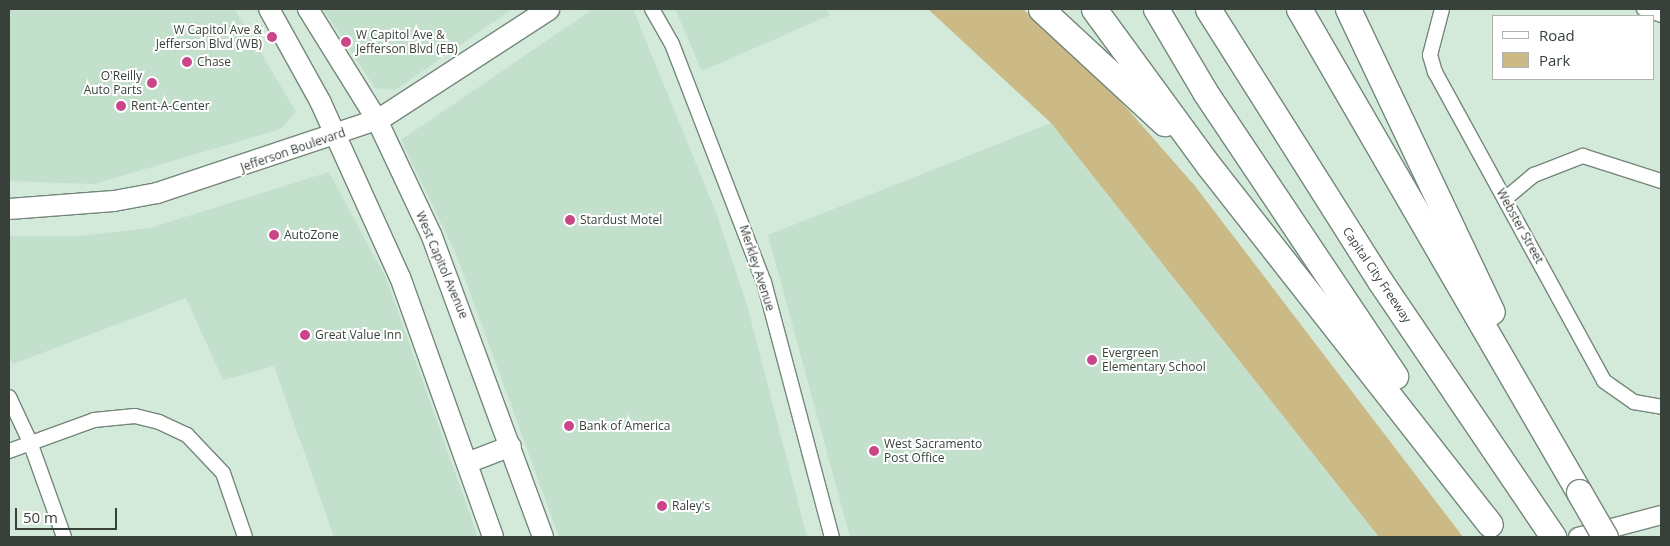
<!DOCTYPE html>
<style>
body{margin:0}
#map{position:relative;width:1670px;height:546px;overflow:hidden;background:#d3e9da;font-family:"Open Sans",sans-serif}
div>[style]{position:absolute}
.built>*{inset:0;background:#c3e0cc}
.green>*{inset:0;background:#cbb986}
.roads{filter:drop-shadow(1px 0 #74877a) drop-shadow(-1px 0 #74877a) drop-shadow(0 1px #74877a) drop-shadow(0 -1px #74877a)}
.minor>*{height:14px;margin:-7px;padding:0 7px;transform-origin:7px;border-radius:7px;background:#fff}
.tertiary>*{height:18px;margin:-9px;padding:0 9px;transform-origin:9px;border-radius:9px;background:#fff}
.secondary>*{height:20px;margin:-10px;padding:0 10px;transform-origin:10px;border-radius:10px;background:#fff}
.primary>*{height:21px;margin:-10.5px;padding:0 10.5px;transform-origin:10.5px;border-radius:10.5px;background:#fff}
.motorway>*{height:25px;margin:-12.5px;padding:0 12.5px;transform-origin:12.5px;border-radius:12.5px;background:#fff}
.bridges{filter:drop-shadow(1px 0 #74877a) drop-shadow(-1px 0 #74877a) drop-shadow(0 1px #74877a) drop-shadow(0 -1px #74877a)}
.motorway-bridge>*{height:25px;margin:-12.5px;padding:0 12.5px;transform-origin:12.5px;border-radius:12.5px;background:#fff}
.dots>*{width:14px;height:14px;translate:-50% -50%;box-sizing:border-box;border:2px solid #fff;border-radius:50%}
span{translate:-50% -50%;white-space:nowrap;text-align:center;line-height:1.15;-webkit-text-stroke:4px #fff;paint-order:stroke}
.poi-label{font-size:12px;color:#374039}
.right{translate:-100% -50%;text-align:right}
.left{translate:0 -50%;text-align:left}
.street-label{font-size:12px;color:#374039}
.frame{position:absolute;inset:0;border:10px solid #374039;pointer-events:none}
.legend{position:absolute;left:1492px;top:15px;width:162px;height:65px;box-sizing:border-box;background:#fff;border:1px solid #afb3b0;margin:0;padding:6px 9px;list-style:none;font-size:15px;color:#374039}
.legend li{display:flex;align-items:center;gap:10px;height:25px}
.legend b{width:25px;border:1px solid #afb3b0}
.scale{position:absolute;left:15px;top:508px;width:102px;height:22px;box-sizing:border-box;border:2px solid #374039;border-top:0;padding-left:6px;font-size:15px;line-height:18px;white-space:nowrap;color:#374039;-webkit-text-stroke:4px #fff;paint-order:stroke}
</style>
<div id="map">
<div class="built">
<div style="clip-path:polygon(9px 9px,235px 9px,296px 112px,281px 129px,94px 184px,9px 181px)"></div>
<div style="clip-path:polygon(323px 9px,512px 9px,395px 90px,375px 88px)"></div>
<div style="clip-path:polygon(593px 9px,633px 9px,717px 215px,747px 305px,807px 537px,559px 537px,456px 254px,401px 140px)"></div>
<div style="clip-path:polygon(675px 9px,826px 9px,830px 15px,702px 71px)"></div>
<div style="clip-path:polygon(1051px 123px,1379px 537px,850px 537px,768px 235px)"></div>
<div style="clip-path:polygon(329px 172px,386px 278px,478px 537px,334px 537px,274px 366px,223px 380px,186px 298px,13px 364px,9px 356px,9px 236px,79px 236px,150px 228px)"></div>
</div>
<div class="green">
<div style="clip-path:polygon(928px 9px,1023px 9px,1109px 88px,1195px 186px,1463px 537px,1379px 537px,1051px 123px)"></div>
</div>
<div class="roads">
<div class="minor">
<div style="left:652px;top:9px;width:40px;rotate:60.3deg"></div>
<div style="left:672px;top:44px;width:255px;rotate:68.9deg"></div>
<div style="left:764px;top:282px;width:264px;rotate:75.1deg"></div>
<div style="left:1442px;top:9px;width:48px;rotate:104.6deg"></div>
<div style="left:1430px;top:55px;width:18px;rotate:74deg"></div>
<div style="left:1435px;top:72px;width:352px;rotate:61.3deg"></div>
<div style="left:1604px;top:381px;width:37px;rotate:35deg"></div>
<div style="left:1634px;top:402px;width:27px;rotate:10deg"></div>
<div style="left:1644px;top:9px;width:18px;rotate:19deg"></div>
<div style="left:1505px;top:199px;width:38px;rotate:-40deg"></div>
<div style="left:1534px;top:175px;width:53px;rotate:-21.2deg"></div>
<div style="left:1583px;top:156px;width:82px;rotate:17.8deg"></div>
<div style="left:9px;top:397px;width:50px;rotate:65deg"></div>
<div style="left:30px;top:442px;width:101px;rotate:70.3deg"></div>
<div style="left:9px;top:451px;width:90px;rotate:-20deg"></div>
<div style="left:94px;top:420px;width:41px;rotate:-5.6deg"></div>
<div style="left:135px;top:416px;width:25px;rotate:14deg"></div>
<div style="left:159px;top:422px;width:31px;rotate:25deg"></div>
<div style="left:187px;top:435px;width:52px;rotate:46.5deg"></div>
<div style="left:223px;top:473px;width:68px;rotate:71deg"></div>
</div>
<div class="tertiary">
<div style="left:1578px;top:537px;width:86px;rotate:-14.8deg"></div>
</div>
<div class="secondary">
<div style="left:269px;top:9px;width:105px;rotate:61deg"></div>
<div style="left:320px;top:101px;width:193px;rotate:65.6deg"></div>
<div style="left:400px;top:277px;width:276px;rotate:70.3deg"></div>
<div style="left:308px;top:9px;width:131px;rotate:58.1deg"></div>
<div style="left:377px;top:120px;width:126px;rotate:64.7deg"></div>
<div style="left:431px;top:234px;width:323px;rotate:69.7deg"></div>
<div style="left:9px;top:209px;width:105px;rotate:-4.4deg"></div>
<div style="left:114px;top:201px;width:44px;rotate:-10.5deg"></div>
<div style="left:157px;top:193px;width:232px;rotate:-18.4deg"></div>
<div style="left:467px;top:463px;width:47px;rotate:-21.1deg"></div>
</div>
<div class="primary">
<div style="left:377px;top:120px;width:204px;rotate:-33deg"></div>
</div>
<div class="motorway">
<div style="left:1041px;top:9px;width:168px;rotate:42.8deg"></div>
<div style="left:1094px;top:9px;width:195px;rotate:53.8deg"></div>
<div style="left:1209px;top:166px;width:455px;rotate:51.9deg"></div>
<div style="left:1156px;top:9px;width:96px;rotate:59.4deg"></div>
<div style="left:1205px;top:92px;width:342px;rotate:56.2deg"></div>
<div style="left:1208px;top:9px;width:322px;rotate:57.7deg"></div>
<div style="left:1380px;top:281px;width:309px;rotate:55.9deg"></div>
<div style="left:1299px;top:9px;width:558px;rotate:59.9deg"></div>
<div style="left:1348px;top:9px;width:335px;rotate:64.6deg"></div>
</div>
</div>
<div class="bridges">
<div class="motorway-bridge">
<div style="left:1579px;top:492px;width:52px;rotate:60deg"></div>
</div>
</div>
<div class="dots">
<div style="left:272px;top:37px;background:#cb4689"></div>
<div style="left:346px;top:42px;background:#cb4689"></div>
<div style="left:187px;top:62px;background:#cb4689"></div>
<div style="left:152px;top:83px;background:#cb4689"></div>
<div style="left:121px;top:106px;background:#cb4689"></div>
<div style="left:570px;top:220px;background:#cb4689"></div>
<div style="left:274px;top:235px;background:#cb4689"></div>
<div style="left:305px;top:335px;background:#cb4689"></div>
<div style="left:1092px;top:360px;background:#cb4689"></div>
<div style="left:569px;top:426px;background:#cb4689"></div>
<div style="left:874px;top:451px;background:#cb4689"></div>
<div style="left:662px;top:506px;background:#cb4689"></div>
</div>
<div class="poi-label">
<span class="right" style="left:262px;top:37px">W Capitol Ave &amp;<br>Jefferson Blvd (WB)</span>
<span class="left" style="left:356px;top:42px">W Capitol Ave &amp;<br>Jefferson Blvd (EB)</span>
<span class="left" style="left:197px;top:62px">Chase</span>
<span class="right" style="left:142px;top:83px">O'Reilly<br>Auto Parts</span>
<span class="left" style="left:131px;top:106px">Rent-A-Center</span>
<span class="left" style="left:580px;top:220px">Stardust Motel</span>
<span class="left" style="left:284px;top:235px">AutoZone</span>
<span class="left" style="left:315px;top:335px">Great Value Inn</span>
<span class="left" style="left:1102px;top:360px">Evergreen<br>Elementary School</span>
<span class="left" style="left:579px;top:426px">Bank of America</span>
<span class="left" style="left:884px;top:451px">West Sacramento<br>Post Office</span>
<span class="left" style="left:672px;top:506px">Raley's</span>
</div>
<div class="street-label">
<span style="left:293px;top:150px;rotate:-19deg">Jefferson Boulevard</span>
<span style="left:1520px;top:226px;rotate:61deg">Webster Street</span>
<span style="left:442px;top:265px;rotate:67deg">West Capitol Avenue</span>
<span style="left:757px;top:268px;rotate:72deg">Merkley Avenue</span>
<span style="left:1377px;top:275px;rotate:56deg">Capital City Freeway</span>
</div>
<div class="frame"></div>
<ul class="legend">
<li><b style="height:6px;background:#fff"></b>Road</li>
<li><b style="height:14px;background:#cbb986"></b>Park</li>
</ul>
<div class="scale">50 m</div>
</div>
